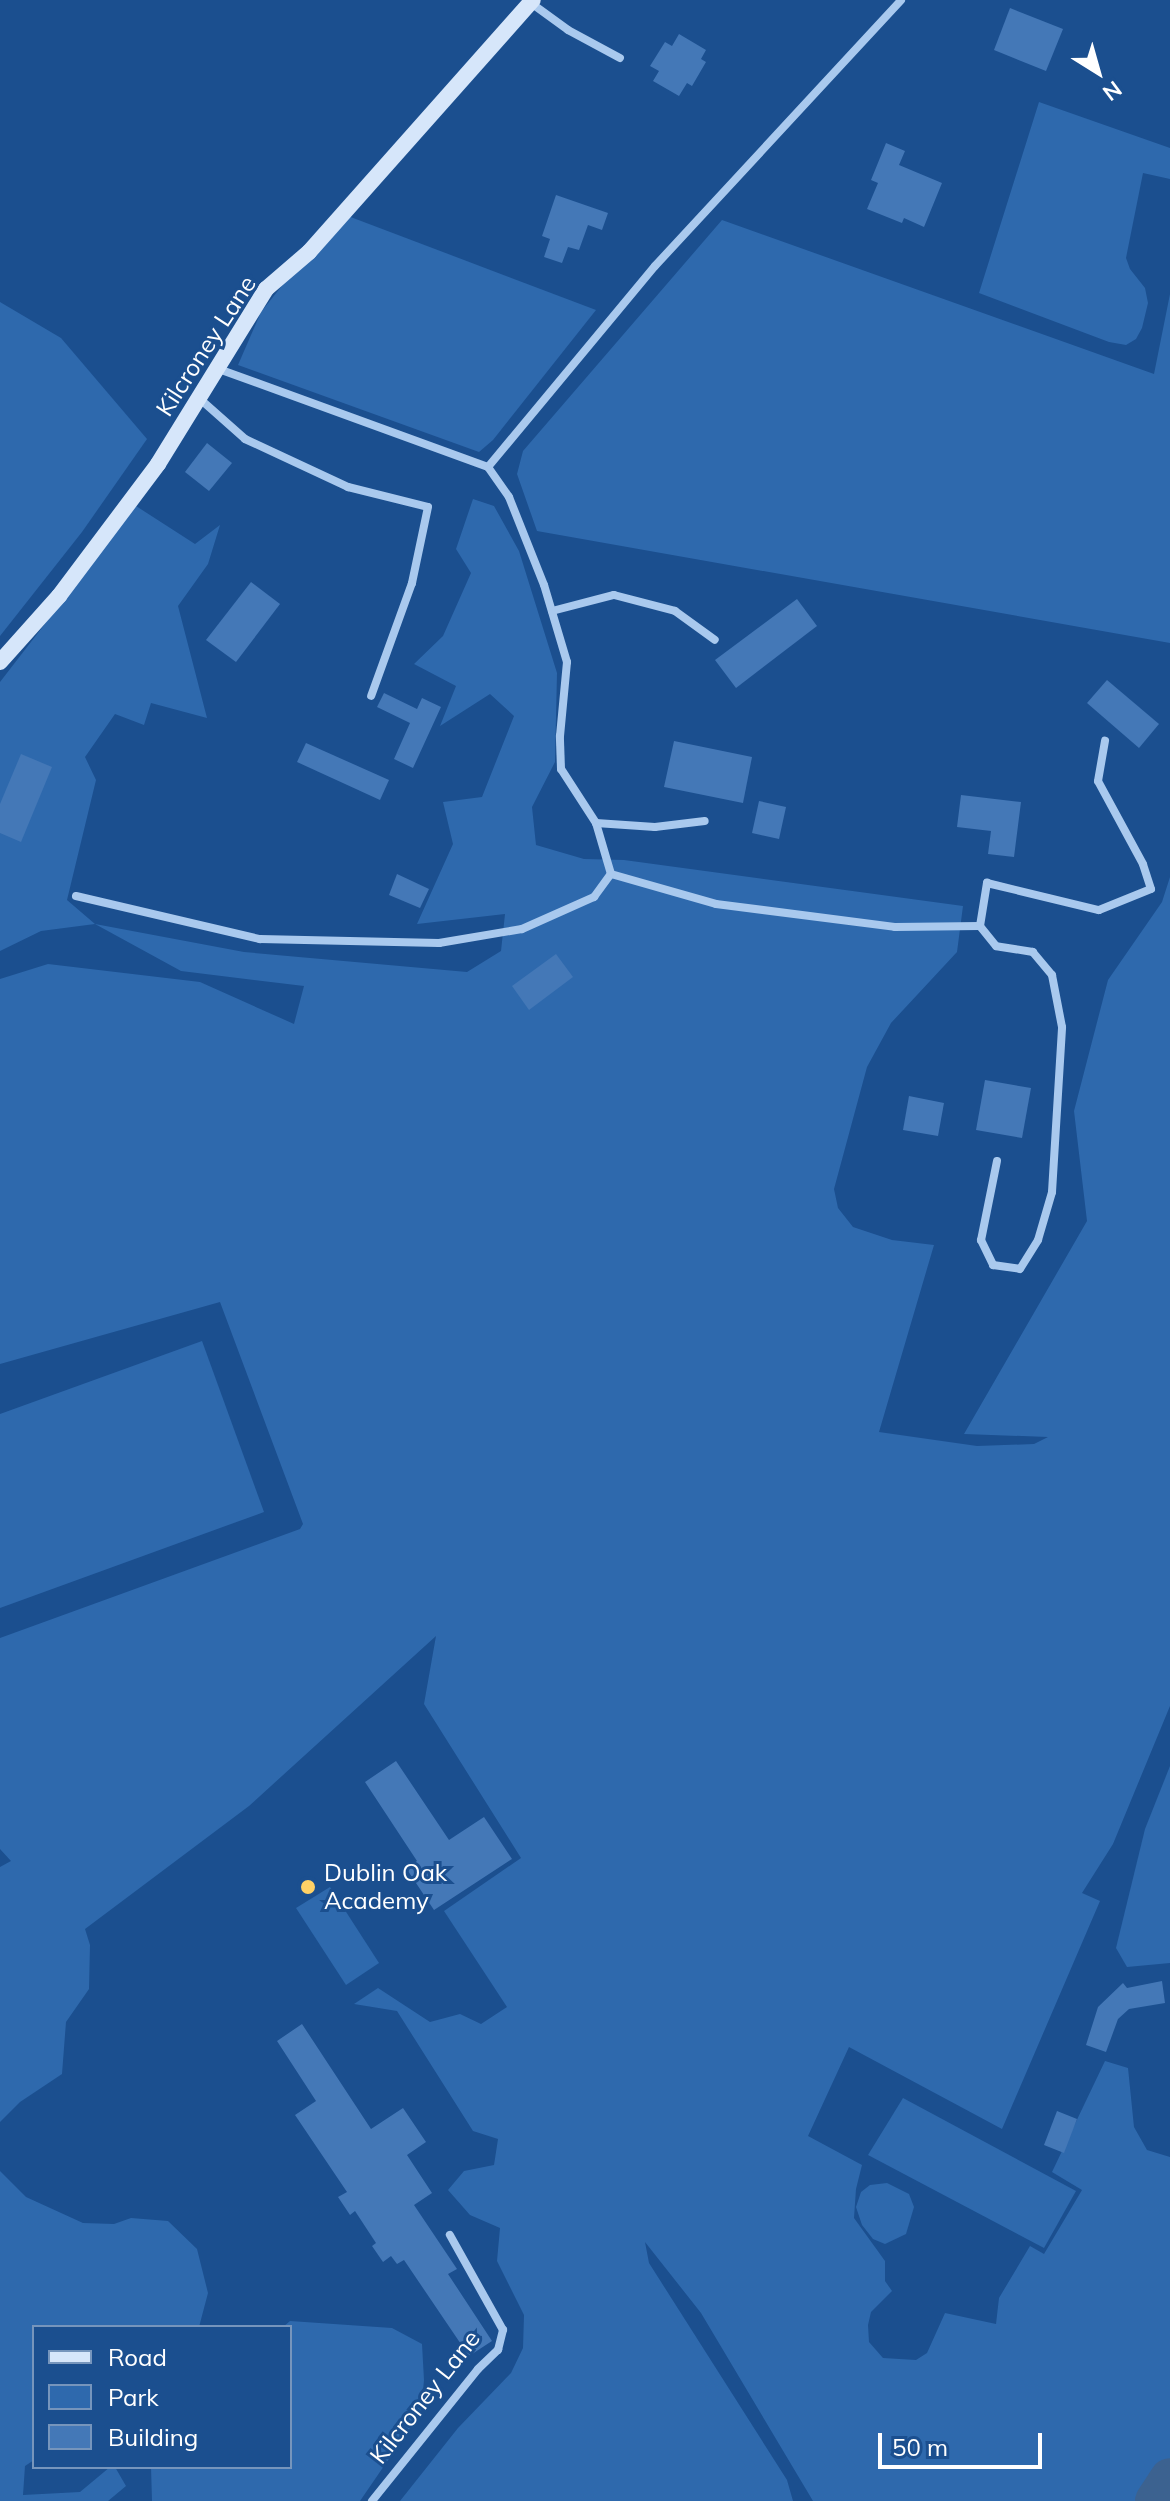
<!DOCTYPE html>
<style>
body{margin:0}
#map{position:relative;width:1170px;height:2501px;overflow:hidden;background:#1b4f8f;font-family:Mulish,sans-serif}
div>[style]{position:absolute}
.green>*{inset:0;background:#2e69ad}
.river>*{height:40px;margin:-20px;padding:0 20px;transform-origin:20px;border-radius:20px;background:#3c6290}
.building>*{inset:0;background:#4478b7}
.street>*{height:8px;margin:-4px;padding:0 4px;transform-origin:4px;border-radius:4px;background:#a9c9ee}
.secondary>*{height:16px;margin:-8px;padding:0 8px;transform-origin:8px;border-radius:8px;background:#d6e6fa}
.dots>*{width:22px;height:22px;translate:-50% -50%;box-sizing:border-box;border:4px solid #1b4f8f;border-radius:50%}
span{translate:-50% -50%;white-space:nowrap;text-align:center;line-height:1.15;-webkit-text-stroke:6px #1b4f8f;paint-order:stroke}
.street-label{font-size:24px;color:#fff}
.poi-label{font-size:24px;color:#fff}
.left{translate:0 -50%;text-align:left}
.legend{position:absolute;left:32px;top:2325px;width:260px;height:144px;box-sizing:border-box;background:#1b4f8f;border:2px solid #7695bc;margin:0;padding:10px 14px;list-style:none;font-size:24px;color:#fff}
.legend li{display:flex;align-items:center;gap:16px;height:40px}
.legend b{width:40px;border:2px solid #7695bc}
.north{position:absolute;left:1058px;top:32px;width:80px;height:80px;-webkit-text-stroke:6px #1b4f8f;paint-order:stroke;rotate:143deg;font-size:22px;font-weight:700;line-height:32px;text-align:center;color:#fff}
.north::after{content:'';display:block;margin:auto;width:28px;height:36px;background:#fff;clip-path:polygon(50% 0,100% 100%,50% 72%,0 100%)}
.scale{position:absolute;left:878px;top:2433px;width:164px;height:36px;box-sizing:border-box;border:4px solid #fff;border-top:0;padding-left:10px;font-size:24px;line-height:28px;white-space:nowrap;color:#fff;-webkit-text-stroke:6px #1b4f8f;paint-order:stroke}
</style>
<div id="map">
<div class="green">
<div style="clip-path:polygon(1039px 102px,1170px 148px,1170px 179px,1143px 173px,1126px 258px,1130px 269px,1145px 288px,1148px 303px,1142px 328px,1136px 339px,1126px 345px,1109px 342px,979px 293px)"></div>
<div style="clip-path:polygon(340px 213px,596px 310px,493px 440px,479px 452px,238px 365px,261px 312px)"></div>
<div style="clip-path:polygon(722px 220px,1154px 374px,1170px 294px,1170px 643px,537px 531px,517px 474px,523px 451px)"></div>
<div style="clip-path:polygon(0 302px,61px 338px,147px 439px,82px 532px,0 636px)"></div>
<div style="clip-path:polygon(473px 499px,494px 506px,519px 551px,557px 673px,555px 762px,532px 807px,536px 845px,584px 859px,624px 860px,963px 906px,957px 952px,891px 1023px,867px 1067px,834px 1189px,838px 1208px,853px 1227px,892px 1240px,934px 1245px,879px 1432px,977px 1446px,1034px 1444px,1048px 1437px,964px 1434px,1087px 1221px,1074px 1111px,1108px 980px,1162px 902px,1170px 877px,1170px 1706px,1113px 1844px,1082px 1893px,1100px 1901px,1002px 2129px,849px 2047px,808px 2136px,862px 2165px,856px 2189px,854px 2218px,885px 2261px,885px 2281px,892px 2291px,871px 2312px,868px 2325px,869px 2342px,883px 2358px,916px 2360px,927px 2353px,945px 2313px,996px 2324px,999px 2298px,1030px 2246px,1044px 2254px,1082px 2190px,1052px 2172px,1105px 2061px,1128px 2068px,1134px 2127px,1147px 2150px,1170px 2157px,1170px 2501px,813px 2501px,701px 2313px,645px 2242px,649px 2263px,787px 2480px,793px 2501px,400px 2501px,458px 2428px,511px 2373px,523px 2348px,524px 2315px,497px 2261px,500px 2228px,470px 2215px,448px 2190px,464px 2171px,494px 2165px,498px 2139px,473px 2131px,397px 2011px,354px 2004px,378px 1988px,430px 2022px,460px 2014px,481px 2024px,507px 2007px,444px 1911px,521px 1858px,424px 1704px,436px 1636px,249px 1806px,85px 1929px,90px 1945px,89px 1989px,66px 2022px,62px 2074px,20px 2102px,0 2122px,0 1867px,11px 1861px,0 1849px,0 1638px,300px 1529px,303px 1524px,220px 1302px,0 1364px,0 979px,48px 964px,200px 982px,294px 1024px,304px 986px,181px 971px,95px 924px,41px 931px,0 951px,0 682px,136px 506px,195px 544px,220px 525px,208px 564px,178px 606px,207px 718px,151px 703px,144px 725px,115px 714px,85px 757px,96px 780px,67px 900px,95px 924px,244px 952px,467px 972px,501px 951px,505px 914px,417px 924px,453px 844px,443px 802px,482px 797px,514px 716px,490px 694px,440px 726px,456px 686px,414px 664px,443px 636px,471px 573px,456px 549px)"></div>
<div style="clip-path:polygon(202px 1341px,264px 1512px,0 1608px,0 1414px)"></div>
<div style="clip-path:polygon(1170px 1766px,1170px 1963px,1127px 1967px,1116px 1948px,1145px 1829px)"></div>
<div style="clip-path:polygon(330px 1887px,379px 1963px,346px 1985px,296px 1908px)"></div>
<div style="clip-path:polygon(903px 2098px,1076px 2191px,1044px 2248px,868px 2155px)"></div>
<div style="clip-path:polygon(0 2171px,26px 2197px,83px 2223px,114px 2224px,131px 2218px,168px 2221px,197px 2249px,208px 2293px,199px 2327px,34px 2327px,34px 2460px,25px 2466px,23px 2495px,80px 2492px,110px 2467px,115px 2467px,126px 2486px,108px 2501px,0 2501px)"></div>
<div style="clip-path:polygon(887px 2183px,909px 2194px,914px 2207px,906px 2234px,885px 2244px,873px 2239px,862px 2225px,856px 2207px,861px 2192px,870px 2185px)"></div>
<div style="clip-path:polygon(290px 2321px,392px 2328px,422px 2344px,424px 2380px,421px 2412px,360px 2501px,152px 2501px,151px 2467px,290px 2467px,290px 2327px,283px 2327px)"></div>
</div>
<div class="river">
<div style="left:1155px;top:2501px;width:27px;rotate:-57deg"></div>
</div>
<div class="building">
<div style="clip-path:polygon(1010px 8px,1063px 29px,1046px 71px,994px 50px)"></div>
<div style="clip-path:polygon(679px 34px,706px 50px,701px 59px,706px 62px,692px 86px,687px 83px,679px 96px,653px 81px,659px 71px,650px 66px,665px 42px,672px 46px)"></div>
<div style="clip-path:polygon(886px 143px,905px 151px,899px 165px,942px 183px,924px 227px,904px 218px,902px 223px,867px 209px,878px 183px,871px 180px)"></div>
<div style="clip-path:polygon(556px 195px,608px 213px,602px 230px,588px 225px,579px 250px,568px 247px,562px 263px,544px 257px,550px 239px,542px 236px)"></div>
<div style="clip-path:polygon(207px 443px,232px 463px,209px 491px,185px 472px)"></div>
<div style="clip-path:polygon(251px 582px,280px 604px,236px 662px,206px 640px)"></div>
<div style="clip-path:polygon(797px 599px,817px 626px,736px 688px,715px 660px)"></div>
<div style="clip-path:polygon(1107px 680px,1159px 724px,1139px 748px,1087px 703px)"></div>
<div style="clip-path:polygon(384px 693px,417px 709px,422px 698px,441px 707px,413px 768px,394px 759px,410px 723px,377px 707px)"></div>
<div style="clip-path:polygon(674px 741px,752px 757px,743px 803px,664px 787px)"></div>
<div style="clip-path:polygon(306px 743px,389px 780px,380px 800px,297px 762px)"></div>
<div style="clip-path:polygon(21px 754px,52px 767px,21px 842px,0 833px,0 804px)"></div>
<div style="clip-path:polygon(961px 795px,1021px 802px,1014px 857px,988px 854px,991px 831px,957px 827px)"></div>
<div style="clip-path:polygon(759px 801px,786px 807px,779px 839px,752px 833px)"></div>
<div style="clip-path:polygon(397px 874px,429px 889px,420px 908px,389px 895px)"></div>
<div style="clip-path:polygon(556px 954px,573px 977px,529px 1010px,512px 986px)"></div>
<div style="clip-path:polygon(985px 1080px,1031px 1088px,1022px 1138px,976px 1130px)"></div>
<div style="clip-path:polygon(909px 1096px,944px 1103px,938px 1136px,903px 1130px)"></div>
<div style="clip-path:polygon(396px 1761px,449px 1840px,484px 1817px,512px 1859px,434px 1910px,406px 1868px,417px 1861px,365px 1782px)"></div>
<div style="clip-path:polygon(1162px 1981px,1165px 2003px,1129px 2009px,1118px 2019px,1106px 2052px,1086px 2045px,1098px 2007px,1123px 1983px,1127px 1988px)"></div>
<div style="clip-path:polygon(302px 2024px,371px 2129px,403px 2108px,426px 2142px,407px 2155px,432px 2193px,414px 2205px,457px 2269px,448px 2274px,492px 2341px,469px 2356px,404px 2260px,397px 2264px,391px 2256px,383px 2262px,372px 2246px,376px 2243px,355px 2211px,350px 2215px,338px 2197px,347px 2192px,295px 2115px,316px 2101px,277px 2041px)"></div>
<div style="clip-path:polygon(1057px 2111px,1077px 2119px,1064px 2153px,1044px 2145px)"></div>
</div>
<div class="street">
<div style="left:531px;top:3px;width:46px;rotate:36.1deg"></div>
<div style="left:568px;top:30px;width:59px;rotate:28.3deg"></div>
<div style="left:200px;top:399px;width:60px;rotate:41.6deg"></div>
<div style="left:245px;top:439px;width:114px;rotate:25deg"></div>
<div style="left:348px;top:487px;width:82px;rotate:14deg"></div>
<div style="left:428px;top:507px;width:78px;rotate:101.9deg"></div>
<div style="left:412px;top:583px;width:120px;rotate:109.9deg"></div>
<div style="left:488px;top:467px;width:261px;rotate:-50.3deg"></div>
<div style="left:655px;top:266px;width:362px;rotate:-47.2deg"></div>
<div style="left:552px;top:611px;width:64px;rotate:-14.5deg"></div>
<div style="left:614px;top:595px;width:63px;rotate:14.7deg"></div>
<div style="left:675px;top:611px;width:49px;rotate:35.9deg"></div>
<div style="left:596px;top:823px;width:59px;rotate:3.9deg"></div>
<div style="left:655px;top:827px;width:50px;rotate:-6.8deg"></div>
<div style="left:611px;top:874px;width:109px;rotate:15.9deg"></div>
<div style="left:716px;top:904px;width:180px;rotate:7.3deg"></div>
<div style="left:895px;top:927px;width:85px;rotate:-0.7deg"></div>
<div style="left:76px;top:896px;width:189px;rotate:13.2deg"></div>
<div style="left:260px;top:939px;width:179px;rotate:1.3deg"></div>
<div style="left:439px;top:943px;width:84px;rotate:-9.6deg"></div>
<div style="left:522px;top:929px;width:79px;rotate:-24deg"></div>
<div style="left:594px;top:897px;width:29px;rotate:-54deg"></div>
<div style="left:611px;top:874px;width:53px;rotate:-106.4deg"></div>
<div style="left:596px;top:823px;width:64px;rotate:-122.9deg"></div>
<div style="left:561px;top:769px;width:33px;rotate:-92deg"></div>
<div style="left:560px;top:736px;width:74px;rotate:-84.6deg"></div>
<div style="left:567px;top:662px;width:80px;rotate:-106.6deg"></div>
<div style="left:544px;top:585px;width:95px;rotate:-111.7deg"></div>
<div style="left:509px;top:497px;width:37px;rotate:-125deg"></div>
<div style="left:488px;top:467px;width:286px;rotate:-160deg"></div>
<div style="left:997px;top:1161px;width:81px;rotate:101.4deg"></div>
<div style="left:981px;top:1240px;width:28px;rotate:64deg"></div>
<div style="left:993px;top:1265px;width:27px;rotate:8deg"></div>
<div style="left:1020px;top:1269px;width:34px;rotate:-58deg"></div>
<div style="left:1038px;top:1240px;width:50px;rotate:-73.7deg"></div>
<div style="left:1052px;top:1192px;width:165px;rotate:-86.5deg"></div>
<div style="left:1062px;top:1027px;width:53px;rotate:-100.9deg"></div>
<div style="left:1052px;top:975px;width:30px;rotate:-130deg"></div>
<div style="left:1033px;top:952px;width:37px;rotate:-171deg"></div>
<div style="left:996px;top:946px;width:26px;rotate:-129deg"></div>
<div style="left:980px;top:926px;width:44px;rotate:-80.8deg"></div>
<div style="left:987px;top:883px;width:115px;rotate:13.6deg"></div>
<div style="left:1099px;top:910px;width:56px;rotate:-22deg"></div>
<div style="left:1151px;top:889px;width:26px;rotate:-108deg"></div>
<div style="left:1143px;top:864px;width:94px;rotate:-118.5deg"></div>
<div style="left:1098px;top:781px;width:41px;rotate:-80.1deg"></div>
<div style="left:372px;top:2501px;width:169px;rotate:-51.2deg"></div>
<div style="left:478px;top:2369px;width:28px;rotate:-44deg"></div>
<div style="left:498px;top:2350px;width:21px;rotate:-76deg"></div>
<div style="left:503px;top:2330px;width:109px;rotate:-119.2deg"></div>
</div>
<div class="secondary">
<div style="left:0;top:662px;width:89px;rotate:-48.2deg"></div>
<div style="left:59px;top:596px;width:165px;rotate:-53.1deg"></div>
<div style="left:158px;top:464px;width:206px;rotate:-58.3deg"></div>
<div style="left:266px;top:289px;width:57px;rotate:-40.7deg"></div>
<div style="left:309px;top:252px;width:337px;rotate:-48.4deg"></div>
</div>
<div class="dots">
<div style="left:308px;top:1887px;background:#ffd166"></div>
</div>
<div class="street-label">
<span style="left:206px;top:346px;rotate:-57deg">Kilcroney Lane</span>
<span style="left:425px;top:2397px;rotate:-52deg">Kilcroney Lane</span>
</div>
<div class="poi-label">
<span class="left" style="left:324px;top:1887px">Dublin Oak<br>Academy</span>
</div>
<ul class="legend">
<li><b style="height:10px;background:#d6e6fa"></b>Road</li>
<li><b style="height:22px;background:#2e69ad"></b>Park</li>
<li><b style="height:22px;background:#4478b7"></b>Building</li>
</ul>
<div class="north">N</div>
<div class="scale">50 m</div>
</div>
